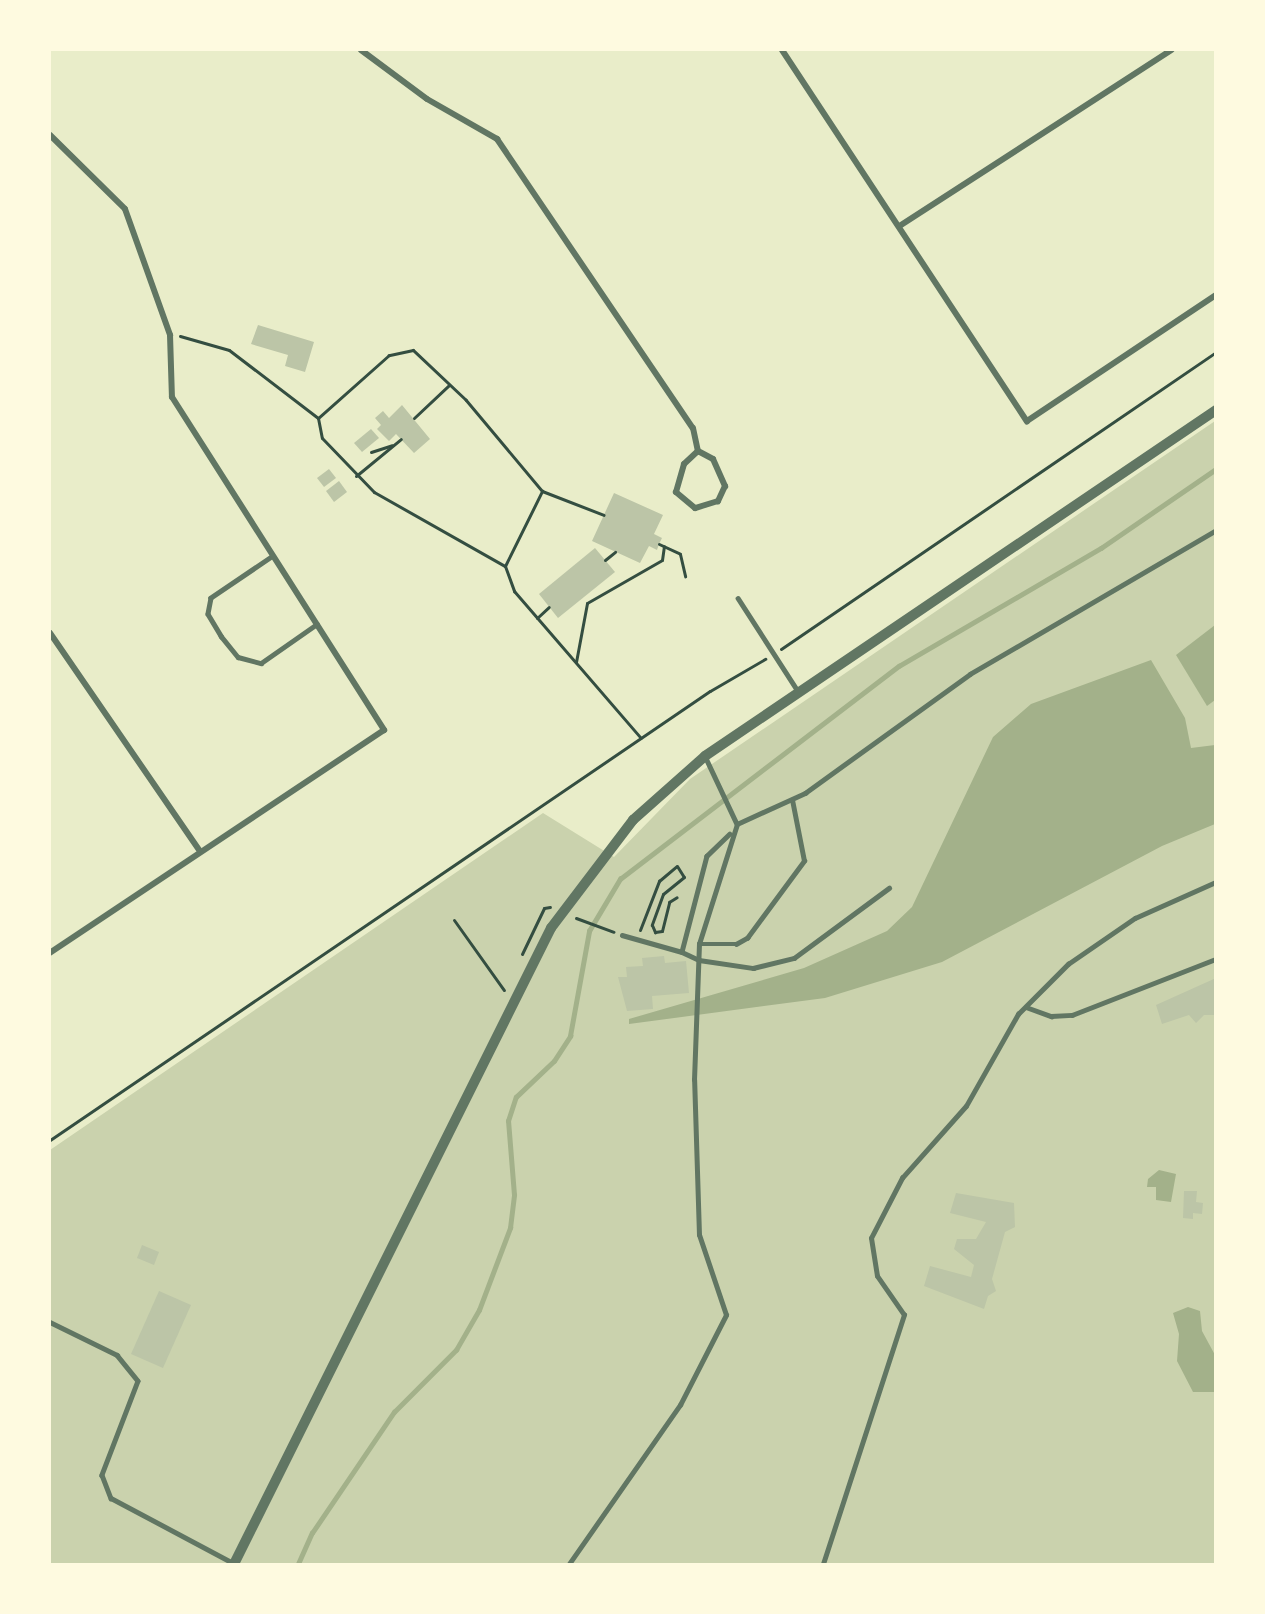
<!DOCTYPE html>
<style>
body{margin:0}
#map{position:relative;width:1265px;height:1614px;overflow:hidden;background:#e9edc9;font-family:"PT Serif",serif}
div>[style]{position:absolute}
.green>*{inset:0;background:#cad2ad}
.water>*{inset:0;background:#a3b18a}
.stream>*{height:4.5px;margin:-2.25px;padding:0 2.25px;transform-origin:2.25px;border-radius:2.25px;background:#a3b18a}
.building>*{inset:0;background:#bcc5a7}
.path>*{height:3px;margin:-1.5px;padding:0 1.5px;transform-origin:1.5px;border-radius:1.5px;background:#344e41}
.service>*{height:4.5px;margin:-2.25px;padding:0 2.25px;transform-origin:2.25px;border-radius:2.25px;background:#617663}
.minor>*{height:6px;margin:-3px;padding:0 3px;transform-origin:3px;border-radius:3px;background:#617663}
.tertiary>*{height:10px;margin:-5px;padding:0 5px;transform-origin:5px;border-radius:5px;background:#617663}
span{translate:-50% -50%;white-space:nowrap;text-align:center;line-height:1.15;-webkit-text-stroke:4.5px #fefae0;paint-order:stroke}
.frame{position:absolute;inset:0;border:51px solid #fefae0;pointer-events:none}
</style>
<div id="map">
<div class="green">
<div style="clip-path:polygon(1215px 421px,1215px 1564px,50px 1564px,50px 1150px,543px 813px,614px 857px,690px 779px)"></div>
</div>
<div class="water">
<div style="clip-path:polygon(1215px 625px,1215px 700px,1207px 706px,1176px 655px)"></div>
<div style="clip-path:polygon(1151px 660px,1185px 718px,1191px 748px,1215px 745px,1215px 824px,1162px 846px,942px 962px,825px 998px,629px 1024px,629px 1019px,804px 968px,887px 931px,912px 907px,993px 737px,1031px 704px)"></div>
<div style="clip-path:polygon(1159px 1170px,1176px 1174px,1171px 1202px,1156px 1200px,1156px 1187px,1147px 1187px,1148px 1179px)"></div>
<div style="clip-path:polygon(1188px 1307px,1200px 1311px,1202px 1331px,1215px 1355px,1215px 1392px,1193px 1392px,1177px 1361px,1179px 1334px,1173px 1313px)"></div>
</div>
<div class="stream">
<div style="left:298px;top:1564px;width:34px;rotate:-66deg"></div>
<div style="left:312px;top:1533px;width:146px;rotate:-55.9deg"></div>
<div style="left:394px;top:1412px;width:88px;rotate:-45deg"></div>
<div style="left:456px;top:1350px;width:46px;rotate:-60.1deg"></div>
<div style="left:479px;top:1310px;width:88px;rotate:-69.3deg"></div>
<div style="left:510px;top:1228px;width:33px;rotate:-83deg"></div>
<div style="left:514px;top:1195px;width:74px;rotate:-94.6deg"></div>
<div style="left:508px;top:1121px;width:25px;rotate:-72deg"></div>
<div style="left:516px;top:1097px;width:52px;rotate:-43.5deg"></div>
<div style="left:554px;top:1061px;width:30px;rotate:-57deg"></div>
<div style="left:570px;top:1036px;width:107px;rotate:-79.7deg"></div>
<div style="left:589px;top:931px;width:61px;rotate:-59.2deg"></div>
<div style="left:620px;top:879px;width:351px;rotate:-37.4deg"></div>
<div style="left:899px;top:666px;width:234px;rotate:-30.3deg"></div>
<div style="left:1101px;top:548px;width:140px;rotate:-34.5deg"></div>
</div>
<div class="building">
<div style="clip-path:polygon(258px 325px,314px 342px,305px 372px,285px 366px,288px 355px,251px 344px)"></div>
<div style="clip-path:polygon(402px 405px,430px 439px,414px 453px,396px 434px,389px 441px,377px 429px,381px 425px,375px 418px,383px 411px,389px 418px)"></div>
<div style="clip-path:polygon(371px 429px,379px 438px,362px 452px,354px 443px)"></div>
<div style="clip-path:polygon(329px 469px,336px 478px,324px 487px,317px 478px)"></div>
<div style="clip-path:polygon(339px 481px,347px 492px,334px 502px,326px 491px)"></div>
<div style="clip-path:polygon(614px 493px,663px 515px,654px 534px,662px 538px,659px 544px,657px 550px,649px 546px,640px 563px,592px 541px)"></div>
<div style="clip-path:polygon(595px 548px,615px 572px,558px 618px,539px 594px)"></div>
<div style="clip-path:polygon(664px 956px,665px 963px,686px 961px,689px 993px,652px 996px,653px 1009px,627px 1011px,618px 977px,627px 977px,626px 967px,643px 966px,642px 958px)"></div>
<div style="clip-path:polygon(1216px 978px,1216px 1015px,1204px 1015px,1196px 1023px,1189px 1015px,1162px 1024px,1156px 1005px)"></div>
<div style="clip-path:polygon(1184px 1191px,1197px 1191px,1196px 1202px,1203px 1203px,1202px 1214px,1193px 1213px,1193px 1219px,1183px 1218px)"></div>
<div style="clip-path:polygon(956px 1193px,1014px 1203px,1015px 1227px,1005px 1232px,992px 1279px,996px 1291px,988px 1296px,984px 1309px,924px 1286px,930px 1266px,971px 1277px,974px 1265px,954px 1249px,957px 1239px,976px 1239px,986px 1222px,950px 1213px)"></div>
<div style="clip-path:polygon(142px 1245px,159px 1252px,154px 1265px,137px 1258px)"></div>
<div style="clip-path:polygon(159px 1291px,191px 1305px,163px 1368px,131px 1354px)"></div>
</div>
<div class="path">
<div style="left:180px;top:336px;width:51px;rotate:15.9deg"></div>
<div style="left:229px;top:350px;width:112px;rotate:37.4deg"></div>
<div style="left:414px;top:418px;width:48px;rotate:-43.3deg"></div>
<div style="left:371px;top:452px;width:22px;rotate:-18deg"></div>
<div style="left:356px;top:476px;width:58px;rotate:-39.4deg"></div>
<div style="left:542px;top:491px;width:66px;rotate:21.2deg"></div>
<div style="left:659px;top:544px;width:23px;rotate:25deg"></div>
<div style="left:680px;top:554px;width:23px;rotate:77deg"></div>
<div style="left:605px;top:560px;width:13px;rotate:-39deg"></div>
<div style="left:505px;top:566px;width:84px;rotate:-63.7deg"></div>
<div style="left:542px;top:491px;width:119px;rotate:-129.9deg"></div>
<div style="left:466px;top:400px;width:73px;rotate:-136.7deg"></div>
<div style="left:413px;top:350px;width:25px;rotate:168deg"></div>
<div style="left:389px;top:355px;width:95px;rotate:138.4deg"></div>
<div style="left:318px;top:418px;width:20px;rotate:79deg"></div>
<div style="left:322px;top:438px;width:75px;rotate:46.1deg"></div>
<div style="left:374px;top:492px;width:150px;rotate:29.5deg"></div>
<div style="left:505px;top:566px;width:27px;rotate:70deg"></div>
<div style="left:514px;top:591px;width:194px;rotate:49.2deg"></div>
<div style="left:537px;top:618px;width:16px;rotate:-43deg"></div>
<div style="left:781px;top:649px;width:527px;rotate:-34.32deg"></div>
<div style="left:576px;top:662px;width:60px;rotate:-79.4deg"></div>
<div style="left:587px;top:603px;width:86px;rotate:-29.8deg"></div>
<div style="left:662px;top:560px;width:14px;rotate:-82deg"></div>
<div style="left:576px;top:918px;width:40px;rotate:20.2deg"></div>
<div style="left:454px;top:920px;width:86px;rotate:54.5deg"></div>
<div style="left:640px;top:930px;width:53px;rotate:-68.8deg"></div>
<div style="left:659px;top:881px;width:23px;rotate:-40deg"></div>
<div style="left:677px;top:866px;width:13px;rotate:58deg"></div>
<div style="left:684px;top:877px;width:27px;rotate:141deg"></div>
<div style="left:663px;top:894px;width:33px;rotate:110deg"></div>
<div style="left:652px;top:925px;width:8px;rotate:67deg"></div>
<div style="left:655px;top:932px;width:7px;rotate:-8deg"></div>
<div style="left:662px;top:931px;width:30px;rotate:-76deg"></div>
<div style="left:669px;top:902px;width:9px;rotate:-32deg"></div>
<div style="left:522px;top:954px;width:51px;rotate:-64.4deg"></div>
<div style="left:544px;top:908px;width:6px;rotate:-9deg"></div>
<div style="left:50px;top:1140px;width:798px;rotate:-34.23deg"></div>
<div style="left:710px;top:691px;width:64px;rotate:-30.2deg"></div>
</div>
<div class="service">
<div style="left:273px;top:556px;width:75px;rotate:145.9deg"></div>
<div style="left:211px;top:598px;width:16px;rotate:101deg"></div>
<div style="left:208px;top:614px;width:26px;rotate:59deg"></div>
<div style="left:221px;top:636px;width:27px;rotate:51deg"></div>
<div style="left:238px;top:657px;width:24px;rotate:15deg"></div>
<div style="left:261px;top:663px;width:68px;rotate:-34.9deg"></div>
<div style="left:738px;top:598px;width:111px;rotate:57.2deg"></div>
<div style="left:705px;top:756px;width:75px;rotate:64.8deg"></div>
<div style="left:730px;top:834px;width:32px;rotate:136deg"></div>
<div style="left:707px;top:856px;width:99px;rotate:104.6deg"></div>
<div style="left:682px;top:952px;width:19px;rotate:25deg"></div>
<div style="left:699px;top:960px;width:55px;rotate:8.4deg"></div>
<div style="left:753px;top:968px;width:42px;rotate:-13.7deg"></div>
<div style="left:794px;top:958px;width:118px;rotate:-36.4deg"></div>
<div style="left:622px;top:935px;width:62px;rotate:15.8deg"></div>
<div style="left:699px;top:944px;width:37px"></div>
<div style="left:736px;top:944px;width:13px;rotate:-29deg"></div>
<div style="left:747px;top:938px;width:96px;rotate:-53.5deg"></div>
<div style="left:804px;top:861px;width:62px;rotate:-101.1deg"></div>
<div style="left:1026px;top:1007px;width:27px;rotate:20deg"></div>
<div style="left:1051px;top:1016px;width:21px;rotate:-3deg"></div>
<div style="left:1072px;top:1015px;width:155px;rotate:-21.3deg"></div>
<div style="left:50px;top:1322px;width:75px;rotate:26.2deg"></div>
<div style="left:117px;top:1355px;width:33px;rotate:51deg"></div>
<div style="left:138px;top:1381px;width:101px;rotate:111deg"></div>
<div style="left:102px;top:1475px;width:25px;rotate:69deg"></div>
<div style="left:111px;top:1498px;width:140px;rotate:28deg"></div>
<div style="left:569px;top:1564px;width:194px;rotate:-55.1deg"></div>
<div style="left:680px;top:1405px;width:101px;rotate:-62.9deg"></div>
<div style="left:726px;top:1315px;width:84px;rotate:-108.6deg"></div>
<div style="left:699px;top:1235px;width:155px;rotate:-91.8deg"></div>
<div style="left:694px;top:1080px;width:136px;rotate:-87.9deg"></div>
<div style="left:699px;top:944px;width:126px;rotate:-72.4deg"></div>
<div style="left:737px;top:824px;width:75px;rotate:-24.5deg"></div>
<div style="left:805px;top:793px;width:203px;rotate:-35.8deg"></div>
<div style="left:970px;top:674px;width:285px;rotate:-30.3deg"></div>
<div style="left:823px;top:1564px;width:262px;rotate:-72deg"></div>
<div style="left:904px;top:1315px;width:47px;rotate:-124.7deg"></div>
<div style="left:877px;top:1276px;width:38px;rotate:-99deg"></div>
<div style="left:871px;top:1238px;width:68px;rotate:-62.7deg"></div>
<div style="left:902px;top:1178px;width:96px;rotate:-48.4deg"></div>
<div style="left:966px;top:1106px;width:106px;rotate:-60.5deg"></div>
<div style="left:1018px;top:1014px;width:71px;rotate:-45deg"></div>
<div style="left:1068px;top:964px;width:81px;rotate:-34.5deg"></div>
<div style="left:1135px;top:918px;width:89px;rotate:-24deg"></div>
</div>
<div class="minor">
<div style="left:361px;top:50px;width:82px;rotate:36.6deg"></div>
<div style="left:427px;top:99px;width:81px;rotate:29.7deg"></div>
<div style="left:497px;top:139px;width:349px;rotate:55.9deg"></div>
<div style="left:693px;top:428px;width:24px;rotate:78deg"></div>
<div style="left:782px;top:50px;width:445px;rotate:56.6deg"></div>
<div style="left:1027px;top:421px;width:227px;rotate:-33.7deg"></div>
<div style="left:50px;top:135px;width:105px;rotate:44.6deg"></div>
<div style="left:125px;top:209px;width:134px;rotate:70.3deg"></div>
<div style="left:170px;top:335px;width:62px;rotate:88.2deg"></div>
<div style="left:172px;top:397px;width:395px;rotate:57.5deg"></div>
<div style="left:384px;top:730px;width:402px;rotate:146.3deg"></div>
<div style="left:901px;top:225px;width:322px;rotate:-32.9deg"></div>
<div style="left:698px;top:451px;width:17px;rotate:28deg"></div>
<div style="left:713px;top:459px;width:30px;rotate:66deg"></div>
<div style="left:725px;top:486px;width:17px;rotate:115deg"></div>
<div style="left:718px;top:501px;width:24px;rotate:163deg"></div>
<div style="left:695px;top:508px;width:25px;rotate:-140deg"></div>
<div style="left:676px;top:492px;width:29px;rotate:-74deg"></div>
<div style="left:684px;top:464px;width:19px;rotate:-43deg"></div>
<div style="left:50px;top:633px;width:263px;rotate:55.5deg"></div>
</div>
<div class="tertiary">
<div style="left:234px;top:1564px;width:711px;rotate:-63.51deg"></div>
<div style="left:551px;top:928px;width:136px;rotate:-52.8deg"></div>
<div style="left:633px;top:820px;width:96px;rotate:-41.6deg"></div>
<div style="left:705px;top:756px;width:617px;rotate:-34.1deg"></div>
</div>
<div class="frame"></div>
</div>
